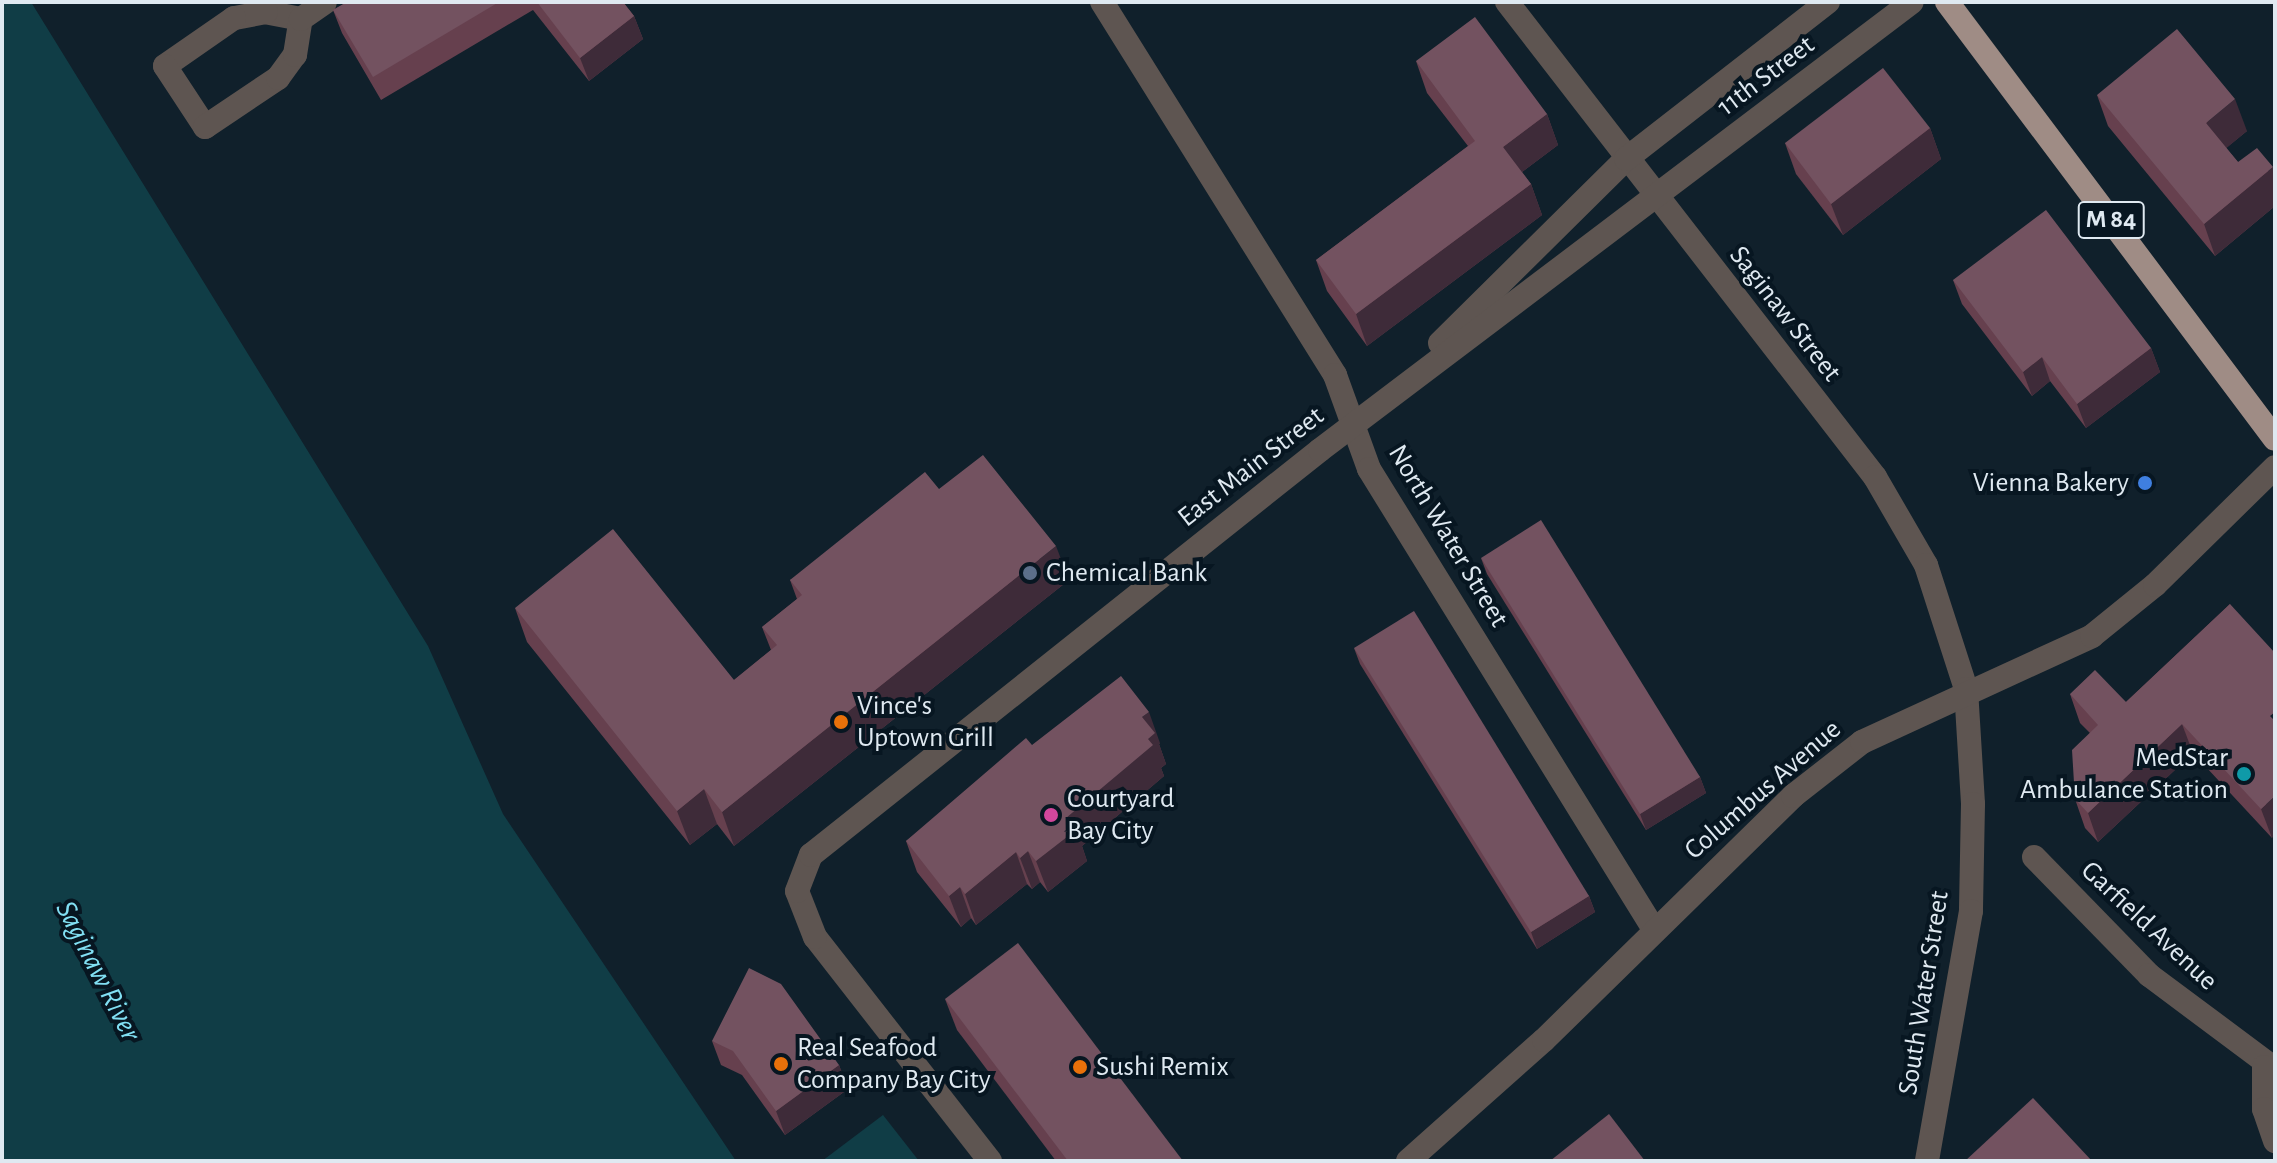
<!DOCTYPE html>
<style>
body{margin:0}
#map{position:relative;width:2277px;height:1163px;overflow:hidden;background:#10202b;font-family:"Alegreya Sans",sans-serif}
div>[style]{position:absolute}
.water>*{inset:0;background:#103d46}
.minor>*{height:24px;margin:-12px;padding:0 12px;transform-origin:12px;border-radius:12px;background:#5e5551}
.major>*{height:24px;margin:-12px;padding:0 12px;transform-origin:12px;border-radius:12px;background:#9f8c85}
.wall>*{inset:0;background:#66404e}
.shaded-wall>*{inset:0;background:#3e2b39}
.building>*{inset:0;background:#735260}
.dots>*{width:22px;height:22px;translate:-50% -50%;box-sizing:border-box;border:4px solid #071621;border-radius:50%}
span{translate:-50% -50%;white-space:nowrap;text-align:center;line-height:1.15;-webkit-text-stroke:8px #071621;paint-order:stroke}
.shield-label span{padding:2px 6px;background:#071621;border:2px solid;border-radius:6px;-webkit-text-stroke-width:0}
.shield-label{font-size:26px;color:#dfe9f1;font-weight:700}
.street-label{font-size:28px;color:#dfe9f1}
.poi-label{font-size:28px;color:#dfe9f1}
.right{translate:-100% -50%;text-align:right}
.left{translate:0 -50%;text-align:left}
.water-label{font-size:30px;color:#81dff3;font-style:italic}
.frame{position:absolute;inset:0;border:4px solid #dfe9f1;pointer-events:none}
</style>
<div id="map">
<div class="water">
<div style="clip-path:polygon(2px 2px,31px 2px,428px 646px,503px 814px,736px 1161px,2px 1161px)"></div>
<div style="clip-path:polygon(883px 1115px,919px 1161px,822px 1161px)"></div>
</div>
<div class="minor">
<div style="left:1102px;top:2px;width:440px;rotate:58deg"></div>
<div style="left:1335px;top:375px;width:100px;rotate:70.1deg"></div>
<div style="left:1369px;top:469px;width:543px;rotate:58.24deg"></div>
<div style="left:1507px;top:2px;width:601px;rotate:52.23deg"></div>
<div style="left:1875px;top:477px;width:102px;rotate:59.9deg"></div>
<div style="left:1926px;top:565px;width:130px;rotate:72.1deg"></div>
<div style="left:1966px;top:689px;width:115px;rotate:86.5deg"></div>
<div style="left:1973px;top:804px;width:107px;rotate:91.1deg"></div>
<div style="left:1971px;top:911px;width:254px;rotate:100deg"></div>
<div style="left:301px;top:19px;width:36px;rotate:-169deg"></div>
<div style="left:266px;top:12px;width:33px;rotate:169deg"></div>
<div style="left:234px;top:18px;width:84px;rotate:145.2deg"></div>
<div style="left:165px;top:66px;width:73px;rotate:56.7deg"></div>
<div style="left:205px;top:127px;width:88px;rotate:-33.9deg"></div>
<div style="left:278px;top:78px;width:29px;rotate:-54deg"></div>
<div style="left:295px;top:55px;width:36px;rotate:-81deg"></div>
<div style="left:301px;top:19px;width:29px;rotate:-35deg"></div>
<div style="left:1440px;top:343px;width:262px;rotate:-44.7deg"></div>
<div style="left:1626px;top:159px;width:256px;rotate:-37.9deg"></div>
<div style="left:2034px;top:857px;width:165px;rotate:45.7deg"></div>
<div style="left:2149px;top:975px;width:157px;rotate:36.7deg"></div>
<div style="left:2264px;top:1067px;width:42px;rotate:90deg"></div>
<div style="left:2264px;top:1109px;width:34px;rotate:71deg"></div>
<div style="left:990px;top:1161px;width:284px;rotate:-128deg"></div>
<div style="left:815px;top:937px;width:49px;rotate:-111.4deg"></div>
<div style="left:797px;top:891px;width:39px;rotate:-69deg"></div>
<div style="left:811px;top:855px;width:650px;rotate:-38.51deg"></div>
<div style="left:1320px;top:450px;width:742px;rotate:-37.12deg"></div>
<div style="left:1408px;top:1161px;width:182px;rotate:-41.7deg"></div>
<div style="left:1544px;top:1040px;width:349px;rotate:-44.4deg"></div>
<div style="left:1793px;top:796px;width:88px;rotate:-38deg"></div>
<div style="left:1862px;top:742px;width:253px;rotate:-24.7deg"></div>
<div style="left:2092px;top:636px;width:81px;rotate:-39deg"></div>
<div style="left:2155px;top:585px;width:168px;rotate:-44.5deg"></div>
</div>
<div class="major">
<div style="left:1947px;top:2px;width:546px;rotate:53.11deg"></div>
</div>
<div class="wall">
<div style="clip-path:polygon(347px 2px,623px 2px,634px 16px,643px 39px,589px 81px,533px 10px,381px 100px,342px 33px,333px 10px)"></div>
<div style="clip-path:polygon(1416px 61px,1547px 114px,1558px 145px,1522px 172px,1531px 184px,1542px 215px,1367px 346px,1327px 291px,1316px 260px,1468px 146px,1427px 93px)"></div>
<div style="clip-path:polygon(2097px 95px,2247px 131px,2226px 148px,2238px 162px,2275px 173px,2275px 206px,2215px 256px,2108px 126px)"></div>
<div style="clip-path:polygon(1930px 128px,1941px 159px,1843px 235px,1796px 174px,1785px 143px)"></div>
<div style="clip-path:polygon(1953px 280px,2151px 348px,2160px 372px,2086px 428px,2050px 381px,2032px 396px,1962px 304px)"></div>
<div style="clip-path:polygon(939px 489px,1069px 580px,734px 846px,717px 824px,690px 845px,527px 642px,515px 608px,734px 680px,771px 650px,762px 627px,797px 599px,790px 580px)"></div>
<div style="clip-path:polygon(1481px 558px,1700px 777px,1706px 793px,1646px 830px,1487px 574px)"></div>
<div style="clip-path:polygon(2230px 604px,2272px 838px,2193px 753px,2098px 842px,2085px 828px,2075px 799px,2090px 733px,2080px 723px,2070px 694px,2126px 702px)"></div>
<div style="clip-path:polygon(1354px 648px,1589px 896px,1595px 912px,1537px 949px,1360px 664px)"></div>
<div style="clip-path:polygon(1160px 743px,1159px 744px,1166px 764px,1161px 768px,1164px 776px,1082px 846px,1087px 861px,1048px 892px,1040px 882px,1032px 889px,1027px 884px,976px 925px,971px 918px,961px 927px,917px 872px,906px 841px,1032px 745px)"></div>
<div style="clip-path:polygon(945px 999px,1183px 1161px,1056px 1161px,957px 1030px)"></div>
<div style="clip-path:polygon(712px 1041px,839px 1065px,848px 1089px,785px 1135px,742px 1075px,721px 1065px)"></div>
</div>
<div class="shaded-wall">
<div style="clip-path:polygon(634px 16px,643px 39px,589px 81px,580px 58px)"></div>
<div style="clip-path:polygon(2235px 99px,2247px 131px,2218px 155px,2206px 123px)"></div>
<div style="clip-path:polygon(1547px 114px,1558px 145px,1514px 178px,1503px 147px)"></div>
<div style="clip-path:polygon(1930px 128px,1941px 159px,1843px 235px,1831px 204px)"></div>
<div style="clip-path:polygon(2273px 167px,2275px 173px,2275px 206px,2215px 256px,2204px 224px)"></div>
<div style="clip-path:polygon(1531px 184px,1542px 215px,1367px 346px,1356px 314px)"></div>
<div style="clip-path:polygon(2151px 348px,2160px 372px,2086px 428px,2077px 404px)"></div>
<div style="clip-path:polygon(2042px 357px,2050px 381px,2032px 396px,2023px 372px)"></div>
<div style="clip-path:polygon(1056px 546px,1069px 580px,734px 846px,722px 812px)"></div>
<div style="clip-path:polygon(1149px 712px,1160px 743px,1159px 744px,1166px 764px,1161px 768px,1164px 776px,1082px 846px,1087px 861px,1048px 892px,1036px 861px,1066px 818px,1142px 717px)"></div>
<div style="clip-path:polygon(2182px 724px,2193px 753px,2098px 842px,2088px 813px)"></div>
<div style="clip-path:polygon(1700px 777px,1706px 793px,1646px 830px,1640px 814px)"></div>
<div style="clip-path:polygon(704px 789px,717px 824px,690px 845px,677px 811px)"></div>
<div style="clip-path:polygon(2275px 796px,2275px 835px,2272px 838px,2261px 809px)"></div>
<div style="clip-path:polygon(1028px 851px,1040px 882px,1032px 889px,1020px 858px)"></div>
<div style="clip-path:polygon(1016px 852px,1027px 884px,976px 925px,965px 894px)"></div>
<div style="clip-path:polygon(960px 887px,971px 918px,961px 927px,949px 896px)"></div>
<div style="clip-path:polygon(1589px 896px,1595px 912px,1537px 949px,1531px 932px)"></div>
<div style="clip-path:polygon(839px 1065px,848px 1089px,785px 1135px,776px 1111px)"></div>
</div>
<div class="building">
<div style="clip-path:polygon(347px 2px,499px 2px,373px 77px,333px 10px)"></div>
<div style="clip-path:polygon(537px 2px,623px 2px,634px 16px,580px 58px)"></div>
<div style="clip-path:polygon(1475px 17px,1547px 114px,1503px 147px,1531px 184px,1356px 314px,1316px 260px,1475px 141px,1416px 61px)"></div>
<div style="clip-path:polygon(2177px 29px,2235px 99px,2206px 123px,2238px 162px,2257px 148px,2273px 167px,2204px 224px,2097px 95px)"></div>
<div style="clip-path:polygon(1883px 68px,1930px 128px,1831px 204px,1785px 143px)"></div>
<div style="clip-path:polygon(2046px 210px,2151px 348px,2077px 404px,2042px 357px,2023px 372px,1953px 280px)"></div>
<div style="clip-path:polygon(983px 455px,1056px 546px,722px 812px,704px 789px,677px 811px,515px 608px,613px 529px,734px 680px,777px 645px,762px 627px,802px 595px,790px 580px,925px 472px,939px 489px)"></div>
<div style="clip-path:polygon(1541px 520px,1700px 777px,1640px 814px,1481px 558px)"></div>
<div style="clip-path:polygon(2230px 604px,2275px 653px,2275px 712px,2270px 716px,2275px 721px,2275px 796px,2261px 809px,2182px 724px,2088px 813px,2075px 799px,2072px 750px,2098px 725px,2070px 694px,2095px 670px,2126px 702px)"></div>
<div style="clip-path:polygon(1414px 611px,1589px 896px,1531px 932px,1354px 648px)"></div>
<div style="clip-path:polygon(1121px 676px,1149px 712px,1142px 717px,1155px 733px,1148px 739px,1153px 745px,1066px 818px,1076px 830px,1036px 861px,1028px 851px,1020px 858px,1016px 852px,965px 894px,960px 887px,949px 896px,906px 841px,1026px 738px,1032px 745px)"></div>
<div style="clip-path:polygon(1018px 943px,1183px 1161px,1068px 1161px,945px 999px)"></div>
<div style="clip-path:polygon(749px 968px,781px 984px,839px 1065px,776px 1111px,733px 1051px,712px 1041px)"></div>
<div style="clip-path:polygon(2033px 1098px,2092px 1161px,1965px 1161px)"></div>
<div style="clip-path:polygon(1609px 1114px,1645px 1161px,1550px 1161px)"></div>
</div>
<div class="dots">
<div style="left:2145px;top:483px;background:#3f7fe0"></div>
<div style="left:1030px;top:573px;background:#5c6f8a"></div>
<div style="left:841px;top:722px;background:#e8710a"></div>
<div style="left:2244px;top:774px;background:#0f9aa8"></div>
<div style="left:1051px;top:815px;background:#d1479c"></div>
<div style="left:781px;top:1064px;background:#e8710a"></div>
<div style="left:1080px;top:1067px;background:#e8710a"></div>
</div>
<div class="shield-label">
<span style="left:2111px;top:220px">M 84</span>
</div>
<div class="street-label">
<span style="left:1766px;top:76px;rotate:-37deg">11th Street</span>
<span style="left:1785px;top:314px;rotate:52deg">Saginaw Street</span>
<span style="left:1251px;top:467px;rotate:-38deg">East Main Street</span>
<span style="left:1448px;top:536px;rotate:59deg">North Water Street</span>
<span style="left:1763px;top:790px;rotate:-41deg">Columbus Avenue</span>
<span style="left:2149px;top:926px;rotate:43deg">Garfield Avenue</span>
<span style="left:1924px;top:993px;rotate:-81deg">South Water Street</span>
</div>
<div class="poi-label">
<span class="right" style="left:2129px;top:483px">Vienna Bakery</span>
<span class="left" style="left:1046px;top:573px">Chemical Bank</span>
<span class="left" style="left:857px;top:722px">Vince's<br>Uptown Grill</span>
<span class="right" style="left:2228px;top:774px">MedStar<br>Ambulance Station</span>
<span class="left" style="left:1067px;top:815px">Courtyard<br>Bay City</span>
<span class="left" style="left:797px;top:1064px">Real Seafood<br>Company Bay City</span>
<span class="left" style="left:1096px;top:1067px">Sushi Remix</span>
</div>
<div class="water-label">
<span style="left:98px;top:971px;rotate:63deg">Saginaw River</span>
</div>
<div class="frame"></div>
</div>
